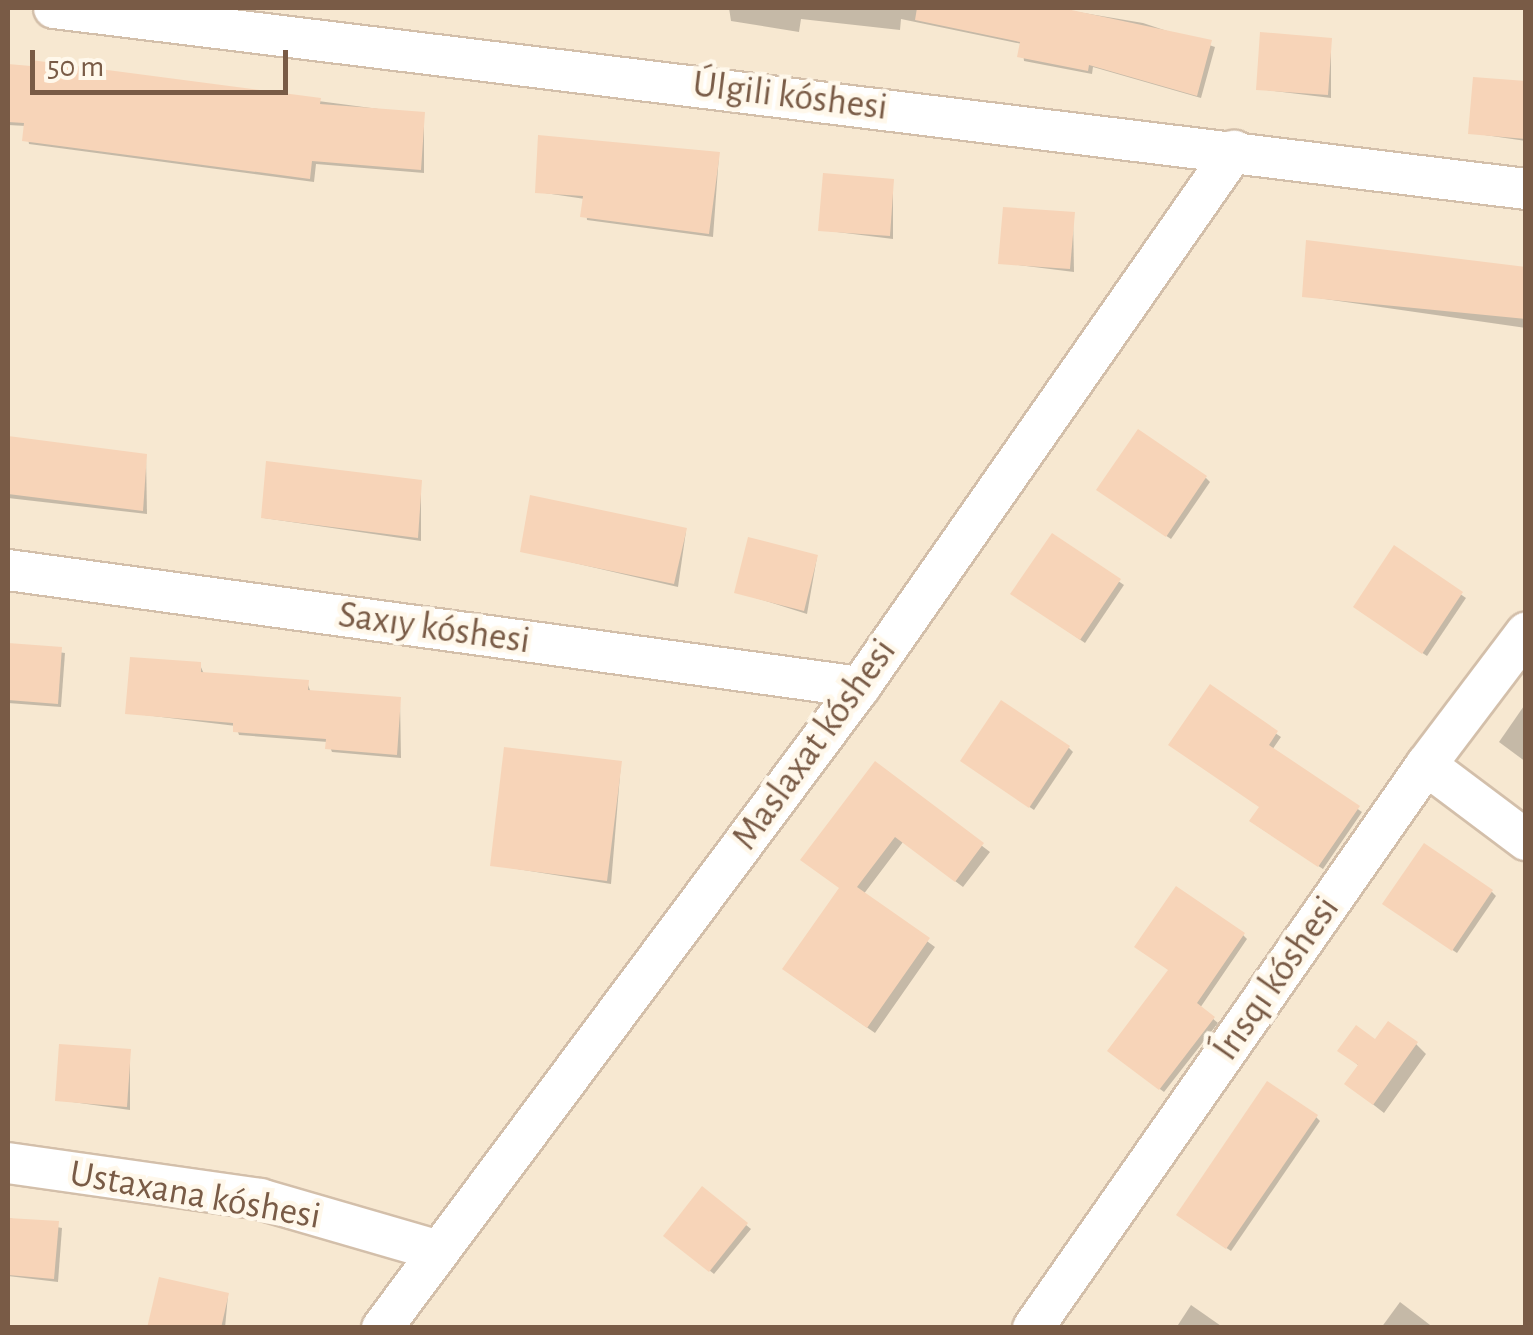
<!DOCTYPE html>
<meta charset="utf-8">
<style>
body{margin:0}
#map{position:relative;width:1533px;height:1335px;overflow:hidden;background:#fef5e3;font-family:"Alegreya Sans",sans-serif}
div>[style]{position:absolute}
.residential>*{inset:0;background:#f7e8d1}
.shadow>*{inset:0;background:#0003}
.building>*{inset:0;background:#f7d4b8}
.roads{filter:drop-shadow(2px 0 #d3bfaa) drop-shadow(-2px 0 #d3bfaa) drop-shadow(0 2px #d3bfaa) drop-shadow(0 -2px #d3bfaa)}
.street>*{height:40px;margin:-20px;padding:0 20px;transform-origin:20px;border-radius:20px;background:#fff}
span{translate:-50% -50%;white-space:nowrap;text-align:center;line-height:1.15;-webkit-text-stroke:9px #fff8eb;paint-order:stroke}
.street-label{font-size:38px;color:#795b46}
.frame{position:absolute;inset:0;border:10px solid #795b46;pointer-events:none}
.scale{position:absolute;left:30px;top:50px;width:258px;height:45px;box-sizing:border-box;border:5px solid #795b46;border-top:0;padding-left:12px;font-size:30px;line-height:35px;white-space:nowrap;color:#795b46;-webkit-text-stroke:8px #fff8eb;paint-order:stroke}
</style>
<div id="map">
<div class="residential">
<div style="clip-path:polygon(8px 8px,1525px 8px,1525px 1327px,8px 1327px)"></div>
</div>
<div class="shadow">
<div style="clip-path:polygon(585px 8px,621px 8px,621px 10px)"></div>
<div style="clip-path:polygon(729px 8px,1054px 8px,1143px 23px,1215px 47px,1201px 98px,1093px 67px,1092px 74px,1024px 61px,1022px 44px,901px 19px,900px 30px,801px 19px,799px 32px,731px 21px)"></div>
<div style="clip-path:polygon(1331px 40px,1331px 98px,1259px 89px)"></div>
<div style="clip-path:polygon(33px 63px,424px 115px,424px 173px,316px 164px,314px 182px,29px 144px,26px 126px,8px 125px,8px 67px,33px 69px)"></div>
<div style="clip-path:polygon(1526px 83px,1526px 141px,1471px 133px)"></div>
<div style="clip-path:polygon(719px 155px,713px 237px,587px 220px,585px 199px,538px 192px)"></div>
<div style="clip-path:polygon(893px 181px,893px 239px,821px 230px)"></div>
<div style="clip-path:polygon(1073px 215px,1074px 272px,1001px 263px)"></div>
<div style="clip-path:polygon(1526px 268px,1526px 328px,1304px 296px)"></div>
<div style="clip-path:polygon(8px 439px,146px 456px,147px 514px,8px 498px)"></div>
<div style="clip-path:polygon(1206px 478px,1210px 482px,1171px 539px,1104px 494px)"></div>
<div style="clip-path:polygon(421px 483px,421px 541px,264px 518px)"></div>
<div style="clip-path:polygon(686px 531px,678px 587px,523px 551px)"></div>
<div style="clip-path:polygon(1053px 536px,1124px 585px,1085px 643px,1018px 597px)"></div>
<div style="clip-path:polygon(1395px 549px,1466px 598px,1427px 656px,1360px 611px)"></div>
<div style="clip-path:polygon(817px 557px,807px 614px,737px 592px)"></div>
<div style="clip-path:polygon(8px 645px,65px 653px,61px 707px,8px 703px)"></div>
<div style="clip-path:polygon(200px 665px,204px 674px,307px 682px,311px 693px,400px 700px,401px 758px,332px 752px,328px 742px,239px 735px,236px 726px,128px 713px)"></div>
<div style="clip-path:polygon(1210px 688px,1281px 737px,1272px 750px,1362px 812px,1323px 869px,1256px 825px,1261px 807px)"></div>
<div style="clip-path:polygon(1526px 703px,1526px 762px,1499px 742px)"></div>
<div style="clip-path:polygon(1069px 748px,1073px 752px,1034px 810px,967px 764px)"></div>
<div style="clip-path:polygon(621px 763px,611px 884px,492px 865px)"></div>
<div style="clip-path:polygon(875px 764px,990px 852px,963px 887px,903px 842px,863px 895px,935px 947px,875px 1033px,792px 975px,841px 889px)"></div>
<div style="clip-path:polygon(1492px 892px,1496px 896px,1457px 953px,1390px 908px)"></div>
<div style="clip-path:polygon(1243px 935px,1247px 939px,1200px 1008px,1218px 1023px,1164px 1092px,1114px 1055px)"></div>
<div style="clip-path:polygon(1376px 1043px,1416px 1044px,1426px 1054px,1384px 1113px,1347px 1084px,1360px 1067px,1341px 1050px)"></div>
<div style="clip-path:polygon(130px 1052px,130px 1110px,58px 1100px)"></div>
<div style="clip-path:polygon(1316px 1117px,1320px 1121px,1231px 1251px,1183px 1219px)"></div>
<div style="clip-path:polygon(703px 1190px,751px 1229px,714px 1274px,670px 1239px)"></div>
<div style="clip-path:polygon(8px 1218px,62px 1228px,58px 1282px,8px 1276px)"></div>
<div style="clip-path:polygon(228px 1295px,225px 1328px,149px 1328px)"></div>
<div style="clip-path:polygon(1400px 1302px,1434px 1328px,1381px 1328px)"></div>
<div style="clip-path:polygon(1191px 1305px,1224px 1328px,1176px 1328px)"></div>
</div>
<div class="building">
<div style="clip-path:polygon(917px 8px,1062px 8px,1212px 40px,1197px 96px,1089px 65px,1088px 71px,1017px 57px,1020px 42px,915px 20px)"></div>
<div style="clip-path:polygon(1260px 32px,1332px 38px,1328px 95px,1256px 90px)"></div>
<div style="clip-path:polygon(31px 60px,321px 98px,320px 104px,425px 112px,421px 170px,312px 161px,310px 179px,22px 141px,24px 123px,8px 122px,8px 64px,31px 66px)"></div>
<div style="clip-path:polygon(1473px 77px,1526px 81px,1526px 139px,1468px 134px)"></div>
<div style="clip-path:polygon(538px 135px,720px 152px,709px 234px,580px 217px,583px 196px,535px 193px)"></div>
<div style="clip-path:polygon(823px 173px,894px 179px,890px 236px,818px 231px)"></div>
<div style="clip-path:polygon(1003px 207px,1075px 212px,1070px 269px,998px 264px)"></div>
<div style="clip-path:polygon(1306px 240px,1526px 267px,1526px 319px,1302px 297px)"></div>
<div style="clip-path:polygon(1138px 429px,1207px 476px,1166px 537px,1096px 490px)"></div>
<div style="clip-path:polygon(8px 436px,147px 454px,143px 511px,8px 494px)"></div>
<div style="clip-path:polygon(266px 461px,422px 480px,418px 538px,261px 518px)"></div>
<div style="clip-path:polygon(530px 495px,687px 528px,674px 584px,520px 552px)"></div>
<div style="clip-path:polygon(1052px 533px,1121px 579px,1080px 640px,1010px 594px)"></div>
<div style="clip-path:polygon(748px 537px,818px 555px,804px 611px,734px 593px)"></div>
<div style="clip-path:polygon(1394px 545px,1463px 592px,1422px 654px,1353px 607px)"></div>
<div style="clip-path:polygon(8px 643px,62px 647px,58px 704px,8px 700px)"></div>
<div style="clip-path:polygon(130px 657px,201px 662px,201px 672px,309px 680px,308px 690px,401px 697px,397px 755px,325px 749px,326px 739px,233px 732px,233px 723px,125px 714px)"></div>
<div style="clip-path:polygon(1210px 684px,1278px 731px,1269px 745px,1360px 806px,1318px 867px,1249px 821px,1259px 807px,1168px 745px)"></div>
<div style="clip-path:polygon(1001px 700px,1070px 746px,1029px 808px,960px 761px)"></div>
<div style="clip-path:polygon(504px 747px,622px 761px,607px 881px,490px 866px)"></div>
<div style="clip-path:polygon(875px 761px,984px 843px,955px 882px,895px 837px,857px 887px,930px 938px,867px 1028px,782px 969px,839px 888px,800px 860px)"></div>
<div style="clip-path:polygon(1424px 843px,1493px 890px,1452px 951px,1382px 904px)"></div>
<div style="clip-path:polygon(1176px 886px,1245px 933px,1197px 1003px,1215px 1017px,1159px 1090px,1107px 1051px,1168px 970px,1134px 947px)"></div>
<div style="clip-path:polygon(1388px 1021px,1418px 1042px,1373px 1105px,1344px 1084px,1358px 1065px,1337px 1051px,1356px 1025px,1375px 1039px)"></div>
<div style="clip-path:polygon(59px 1044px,131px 1049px,127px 1107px,55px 1101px)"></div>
<div style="clip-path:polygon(1267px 1081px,1318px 1115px,1226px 1249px,1176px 1215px)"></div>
<div style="clip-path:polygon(702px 1186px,748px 1223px,709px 1272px,663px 1236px)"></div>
<div style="clip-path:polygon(8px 1218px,59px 1221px,54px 1279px,8px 1275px)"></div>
<div style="clip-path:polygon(159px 1277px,229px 1293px,221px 1328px,147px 1328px)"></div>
</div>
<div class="roads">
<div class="street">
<div style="left:54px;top:8px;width:1483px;rotate:7.01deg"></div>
<div style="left:8px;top:570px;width:860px;rotate:7.82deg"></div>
<div style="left:1426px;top:765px;width:125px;rotate:36.9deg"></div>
<div style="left:8px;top:1163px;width:255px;rotate:8.1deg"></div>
<div style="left:260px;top:1199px;width:186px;rotate:16.2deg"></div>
<div style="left:382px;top:1328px;width:800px;rotate:-53.29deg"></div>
<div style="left:860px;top:687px;width:654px;rotate:-55.09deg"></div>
<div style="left:1033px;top:1328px;width:687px;rotate:-55.08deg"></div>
<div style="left:1426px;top:765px;width:166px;rotate:-52.9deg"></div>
</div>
</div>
<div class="street-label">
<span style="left:790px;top:97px;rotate:7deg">Úlgili kóshesi</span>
<span style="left:434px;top:629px;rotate:8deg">Saxıy kóshesi</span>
<span style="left:815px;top:745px;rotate:-54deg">Maslaxat kóshesi</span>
<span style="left:1277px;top:979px;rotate:-55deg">Írısqı kóshesi</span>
<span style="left:195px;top:1196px;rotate:10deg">Ustaxana kóshesi</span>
</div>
<div class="frame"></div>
<div class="scale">50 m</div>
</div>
